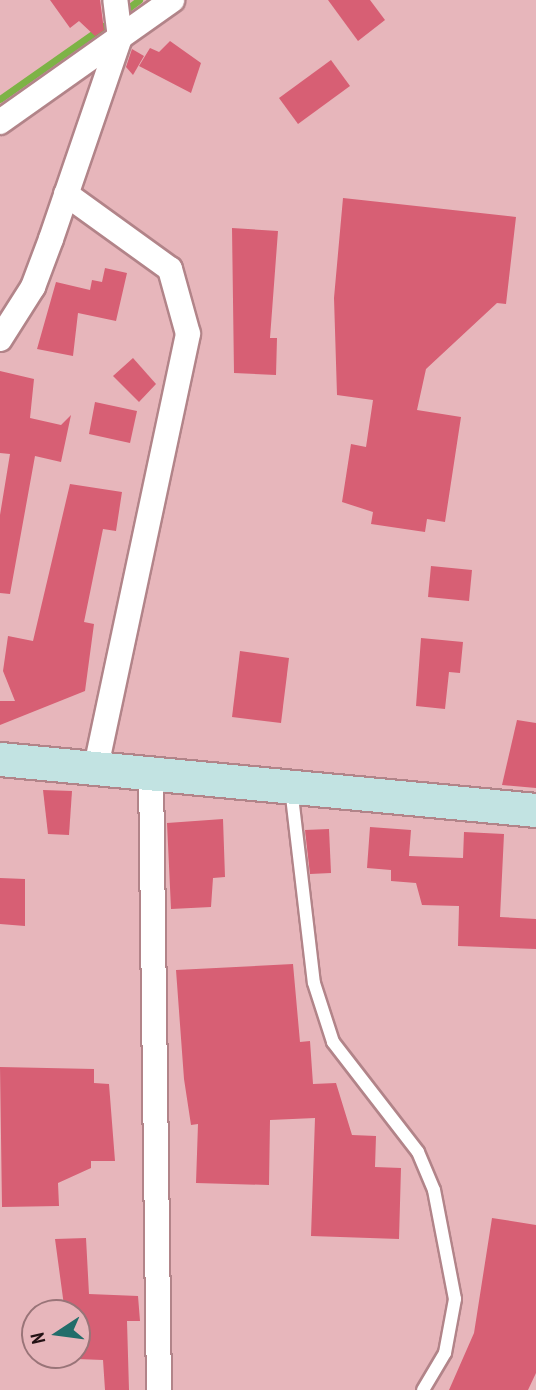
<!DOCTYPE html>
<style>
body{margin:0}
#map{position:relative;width:536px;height:1390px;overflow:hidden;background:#e7b6bb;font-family:"PT Sans Narrow",sans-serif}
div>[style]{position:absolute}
.stream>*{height:7px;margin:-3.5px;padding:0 3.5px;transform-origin:3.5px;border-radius:3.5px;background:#7db346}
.building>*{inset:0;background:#d75f74}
.roads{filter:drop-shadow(2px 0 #b28489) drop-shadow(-2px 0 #b28489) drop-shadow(0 2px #b28489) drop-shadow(0 -2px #b28489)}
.lane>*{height:12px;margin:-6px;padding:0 6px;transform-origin:6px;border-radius:6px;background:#fff}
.street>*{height:24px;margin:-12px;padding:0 12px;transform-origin:12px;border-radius:12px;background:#fff}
.secondary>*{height:33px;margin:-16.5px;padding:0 16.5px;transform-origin:16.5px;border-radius:16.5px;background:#c2e3e2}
span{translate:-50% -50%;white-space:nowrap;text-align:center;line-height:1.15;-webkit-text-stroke:7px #e7b6bb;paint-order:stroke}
.north{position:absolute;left:21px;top:1299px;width:70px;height:70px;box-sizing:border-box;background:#e7b6bb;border:2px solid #997478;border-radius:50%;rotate:257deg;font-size:19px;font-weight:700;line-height:28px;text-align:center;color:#231214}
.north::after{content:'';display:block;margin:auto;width:24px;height:32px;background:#226d6a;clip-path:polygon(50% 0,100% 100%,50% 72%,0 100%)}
</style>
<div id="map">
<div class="stream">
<div style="left:123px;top:12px;width:20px;rotate:-37deg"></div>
<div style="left:0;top:99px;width:139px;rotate:-35.1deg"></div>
</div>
<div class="building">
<div style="clip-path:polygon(50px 0,100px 0,104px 30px,95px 36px,79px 21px,70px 28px)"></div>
<div style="clip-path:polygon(328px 0,370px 0,385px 20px,358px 41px)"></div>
<div style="clip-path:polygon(170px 41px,201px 63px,191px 93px,139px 66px,150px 48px,159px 52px)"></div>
<div style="clip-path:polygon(132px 49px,144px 56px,133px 75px,126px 67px)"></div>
<div style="clip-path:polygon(331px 60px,350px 86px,298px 124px,279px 98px)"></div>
<div style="clip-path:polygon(343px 198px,516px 217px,506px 304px,497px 303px,426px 369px,417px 410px,461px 417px,445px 522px,427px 519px,425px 532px,371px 524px,373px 512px,342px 502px,351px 444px,366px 447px,373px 400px,337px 395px,334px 298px)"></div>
<div style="clip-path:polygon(232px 228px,278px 231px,270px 338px,277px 338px,276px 375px,234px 373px)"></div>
<div style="clip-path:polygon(105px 268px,127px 273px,116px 321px,78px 313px,73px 356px,37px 349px,56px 282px,90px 290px,92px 280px,102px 282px)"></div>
<div style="clip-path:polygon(133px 358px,156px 384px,139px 402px,113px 376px)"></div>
<div style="clip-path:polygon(0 371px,34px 379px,30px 418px,61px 425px,71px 415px,61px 462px,35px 456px,10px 594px,0 593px,0 515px,10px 454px,0 453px)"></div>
<div style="clip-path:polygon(95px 402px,137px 411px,130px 443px,89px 434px)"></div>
<div style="clip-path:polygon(70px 484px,122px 492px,116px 531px,103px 529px,84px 622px,94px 624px,85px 691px,0 725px,0 701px,15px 701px,3px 671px,8px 636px,33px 641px)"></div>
<div style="clip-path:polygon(431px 566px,472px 570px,469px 601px,428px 597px)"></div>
<div style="clip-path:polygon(421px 638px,463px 642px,460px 673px,449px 672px,445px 709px,416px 706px)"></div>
<div style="clip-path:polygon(240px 651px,289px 658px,281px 723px,232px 717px)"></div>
<div style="clip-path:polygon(517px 720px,536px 723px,536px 788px,502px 785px)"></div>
<div style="clip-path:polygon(43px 790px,72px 791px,69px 835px,48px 834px)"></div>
<div style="clip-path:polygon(223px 819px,225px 877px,213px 878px,211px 907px,171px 909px,167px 823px)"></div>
<div style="clip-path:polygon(370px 827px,411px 830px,409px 856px,463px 858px,464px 832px,504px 834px,500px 917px,536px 919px,536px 949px,458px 946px,459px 906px,422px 905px,416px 883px,391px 881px,391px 870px,367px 868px)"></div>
<div style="clip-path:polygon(329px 829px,331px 873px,310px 874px,305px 830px)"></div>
<div style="clip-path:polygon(0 878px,25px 879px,25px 926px,0 924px)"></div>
<div style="clip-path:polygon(293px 964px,300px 1042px,310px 1041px,313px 1084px,336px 1083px,352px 1135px,376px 1136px,375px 1167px,401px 1168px,399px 1239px,311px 1236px,315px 1118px,270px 1120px,269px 1185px,196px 1183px,198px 1124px,191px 1125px,184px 1079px,176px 970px)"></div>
<div style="clip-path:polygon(0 1067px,94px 1069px,94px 1083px,109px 1084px,115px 1161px,91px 1161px,91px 1168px,58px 1183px,59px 1206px,2px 1207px)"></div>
<div style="clip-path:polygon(492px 1218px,536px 1225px,536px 1373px,528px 1390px,449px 1390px,474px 1333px)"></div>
<div style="clip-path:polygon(86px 1238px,89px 1294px,138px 1296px,140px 1321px,127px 1321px,129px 1390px,105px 1390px,103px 1360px,77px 1359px,77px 1313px,65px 1313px,55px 1239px)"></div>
</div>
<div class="roads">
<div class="lane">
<div style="left:291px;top:788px;width:196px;rotate:83.3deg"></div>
<div style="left:314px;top:983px;width:62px;rotate:72.1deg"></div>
<div style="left:333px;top:1042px;width:139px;rotate:52.3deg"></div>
<div style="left:418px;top:1152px;width:41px;rotate:67.2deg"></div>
<div style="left:434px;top:1190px;width:111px;rotate:79.1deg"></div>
<div style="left:455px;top:1299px;width:55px;rotate:100.5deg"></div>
<div style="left:445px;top:1353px;width:43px;rotate:120.7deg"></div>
</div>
<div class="street">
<div style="left:0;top:122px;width:211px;rotate:-35.3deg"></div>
<div style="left:66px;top:194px;width:128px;rotate:35.8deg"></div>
<div style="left:170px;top:269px;width:67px;rotate:74.5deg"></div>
<div style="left:188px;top:334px;width:444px;rotate:102deg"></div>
<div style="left:0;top:339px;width:62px;rotate:-57.6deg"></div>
<div style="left:33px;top:287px;width:51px;rotate:-69.4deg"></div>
<div style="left:51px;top:239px;width:213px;rotate:-71.1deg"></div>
<div style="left:120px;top:38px;width:38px;rotate:-97deg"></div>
<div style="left:151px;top:773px;width:617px;rotate:89.26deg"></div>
</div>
<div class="secondary">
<div style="left:0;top:759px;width:538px;rotate:5.44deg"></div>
</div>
</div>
<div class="north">N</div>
</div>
